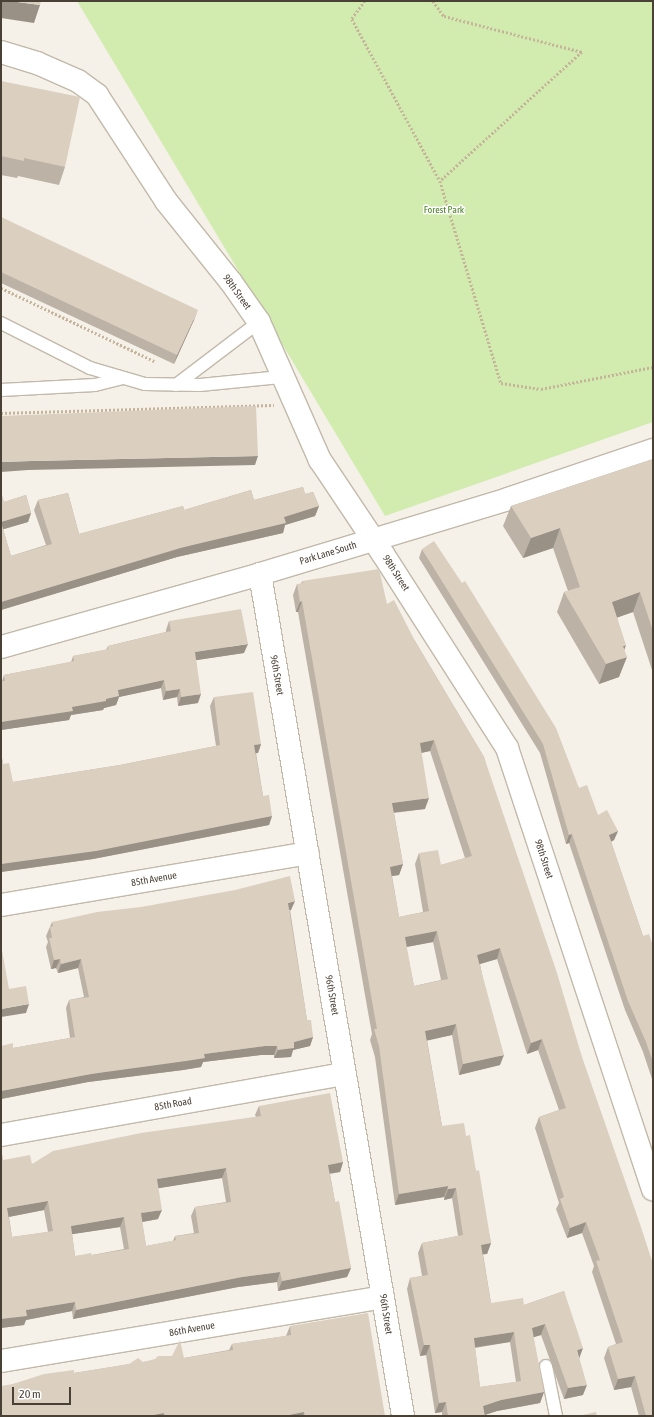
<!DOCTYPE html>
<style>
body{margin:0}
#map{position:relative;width:654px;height:1417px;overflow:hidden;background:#f5f1e9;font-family:"Asap Condensed",sans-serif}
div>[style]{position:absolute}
.green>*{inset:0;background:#d2ecaf}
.path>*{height:2.5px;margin-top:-1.25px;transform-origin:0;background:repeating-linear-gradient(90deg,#c5b49a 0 2px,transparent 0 4px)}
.roads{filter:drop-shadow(1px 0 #c2b9aa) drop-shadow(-1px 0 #c2b9aa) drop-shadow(0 1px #c2b9aa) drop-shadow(0 -1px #c2b9aa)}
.lane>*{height:12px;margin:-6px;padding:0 6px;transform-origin:6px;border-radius:6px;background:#fff}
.street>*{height:22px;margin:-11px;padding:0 11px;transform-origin:11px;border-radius:11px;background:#fff}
.wall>*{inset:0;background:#bcb2a5}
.shaded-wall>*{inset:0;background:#999186}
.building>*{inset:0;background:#dbcfc0}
span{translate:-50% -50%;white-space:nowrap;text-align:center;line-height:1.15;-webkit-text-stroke:3px #fff;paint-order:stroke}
.park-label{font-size:10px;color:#4a8024}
.street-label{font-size:10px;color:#4a4136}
.frame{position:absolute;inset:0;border:2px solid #4a4136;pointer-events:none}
.scale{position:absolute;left:12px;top:1387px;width:59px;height:18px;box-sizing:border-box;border:2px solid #4a4136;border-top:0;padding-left:5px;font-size:12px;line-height:14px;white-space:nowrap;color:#4a4136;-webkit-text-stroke:3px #fff;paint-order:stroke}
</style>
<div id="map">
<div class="green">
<div style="clip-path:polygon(77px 1px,653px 1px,653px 422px,385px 516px)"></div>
</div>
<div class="path">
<div style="left:365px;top:1px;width:22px;rotate:126deg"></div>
<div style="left:352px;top:19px;width:184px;rotate:61.5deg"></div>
<div style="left:440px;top:181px;width:211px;rotate:73.2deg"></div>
<div style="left:501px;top:383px;width:40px;rotate:8.5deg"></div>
<div style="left:541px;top:389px;width:114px;rotate:-11.1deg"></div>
<div style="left:433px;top:1px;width:19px;rotate:54deg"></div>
<div style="left:444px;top:16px;width:143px;rotate:14.6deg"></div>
<div style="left:582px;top:52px;width:192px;rotate:137.7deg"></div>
<div style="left:1px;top:288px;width:170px;rotate:25.5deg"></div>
<div style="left:1px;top:413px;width:273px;rotate:-1.7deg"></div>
</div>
<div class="roads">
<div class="lane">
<div style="left:1px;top:323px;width:100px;rotate:26.8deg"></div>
<div style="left:90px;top:368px;width:57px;rotate:16.2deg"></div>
<div style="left:145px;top:384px;width:55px;rotate:1deg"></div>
<div style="left:200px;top:385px;width:81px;rotate:-5.6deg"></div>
<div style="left:176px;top:385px;width:104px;rotate:-37.2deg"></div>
<div style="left:1px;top:390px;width:94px;rotate:-3deg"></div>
<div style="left:95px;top:385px;width:29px;rotate:-14deg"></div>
<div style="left:546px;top:1366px;width:51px;rotate:78.7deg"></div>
</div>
<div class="street">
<div style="left:1px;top:52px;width:38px;rotate:17deg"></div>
<div style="left:37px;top:63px;width:45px;rotate:23.7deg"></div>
<div style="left:78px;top:81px;width:24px;rotate:36deg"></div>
<div style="left:97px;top:95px;width:126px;rotate:56.9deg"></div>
<div style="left:166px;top:201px;width:104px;rotate:51.3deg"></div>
<div style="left:231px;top:282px;width:49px;rotate:55deg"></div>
<div style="left:259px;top:322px;width:151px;rotate:66.2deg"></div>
<div style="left:320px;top:460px;width:113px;rotate:56.2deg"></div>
<div style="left:383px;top:554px;width:230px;rotate:57.4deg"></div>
<div style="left:507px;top:748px;width:465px;rotate:71.7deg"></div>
<div style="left:260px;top:574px;width:854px;rotate:80.36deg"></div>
<div style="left:1px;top:647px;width:269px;rotate:-15.7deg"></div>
<div style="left:260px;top:574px;width:259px;rotate:-16.8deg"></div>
<div style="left:508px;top:499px;width:153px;rotate:-18.7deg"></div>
<div style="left:1px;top:905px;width:311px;rotate:-9.6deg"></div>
<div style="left:1px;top:1135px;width:349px;rotate:-10.1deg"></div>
<div style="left:1px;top:1361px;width:387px;rotate:-9.5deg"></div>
</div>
</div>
<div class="wall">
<div style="clip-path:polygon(1px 81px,65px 167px,59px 185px,18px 176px,17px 178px,1px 175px)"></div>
<div style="clip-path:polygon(1px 217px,194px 320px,174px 364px,1px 283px)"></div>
<div style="clip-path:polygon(653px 459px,653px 673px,633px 612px,617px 617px,624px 650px,619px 677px,599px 684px,557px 612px,564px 592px,568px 591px,553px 548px,523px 558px,503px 526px,511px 506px)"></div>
<div style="clip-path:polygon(303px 487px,305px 494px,313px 492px,319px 506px,315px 516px,285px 525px,283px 533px,177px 557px,1px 610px,1px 496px,2px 496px,4px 502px,26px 495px,31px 513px,28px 522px,3px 529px,11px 556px,46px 545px,34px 510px,38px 500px,68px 493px,79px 534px,183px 506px,184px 510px,251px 490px,254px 500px)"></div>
<div style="clip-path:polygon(422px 549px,579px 788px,598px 815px,618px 831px,614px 840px,611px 842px,643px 936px,653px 946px,653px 1082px,643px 1052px,625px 1010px,569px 843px,566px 844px,540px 753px,419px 558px)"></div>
<div style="clip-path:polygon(evenodd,302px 581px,387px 604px,415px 641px,484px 757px,653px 1416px,639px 1416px,631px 1387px,614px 1390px,604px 1358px,608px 1347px,616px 1344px,592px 1272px,594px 1266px,582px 1233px,567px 1238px,556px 1209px,559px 1203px,535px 1128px,539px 1117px,559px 1110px,538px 1050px,527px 1054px,497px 959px,480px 964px,500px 1065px,459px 1075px,452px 1035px,427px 1040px,442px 1126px,466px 1136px,476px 1171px,491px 1243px,487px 1254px,483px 1254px,491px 1303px,524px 1305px,564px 1291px,579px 1358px,583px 1395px,564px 1399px,541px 1335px,533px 1337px,544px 1392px,540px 1403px,497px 1411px,484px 1415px,485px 1416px,442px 1416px,442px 1412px,435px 1413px,426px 1355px,420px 1356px,407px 1289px,410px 1278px,422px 1276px,418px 1253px,422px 1243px,458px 1236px,452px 1198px,444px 1200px,444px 1197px,395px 1205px,375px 1057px,370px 1040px,372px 1034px,368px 1012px,298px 612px,296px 612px,293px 595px,297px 584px,301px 584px,302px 581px,430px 751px,465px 858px,441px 865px,419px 853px,415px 864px,423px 912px,399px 917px,392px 876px,399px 875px,403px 864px,394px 813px,425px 809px,421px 753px,430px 751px,302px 581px,433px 942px,441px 980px,414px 986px,406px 947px,433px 942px,302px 581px,510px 1342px,516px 1382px,480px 1387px,475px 1348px,510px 1342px)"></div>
<div style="clip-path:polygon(169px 621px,244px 653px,196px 660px,198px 703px,178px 706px,177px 697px,163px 700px,161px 688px,119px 697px,116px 705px,104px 708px,103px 710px,71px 715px,69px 720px,1px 730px,1px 681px,2px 681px,4px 675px,71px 662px,73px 656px,106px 650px,108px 646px,166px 632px,166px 630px)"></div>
<div style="clip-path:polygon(214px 697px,261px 744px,258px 753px,256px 753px,263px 796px,272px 816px,269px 825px,93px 859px,1px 872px,1px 752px,3px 764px,13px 782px,120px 765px,216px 746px,210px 706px)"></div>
<div style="clip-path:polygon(290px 910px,307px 1020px,313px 1037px,310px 1046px,293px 1050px,291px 1057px,274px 1058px,274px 1055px,261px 1055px,203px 1062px,201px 1067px,183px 1070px,88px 1082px,1px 1099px,1px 1046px,13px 1048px,70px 1038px,66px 1008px,69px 1000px,84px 997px,78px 968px,58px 973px,56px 968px,51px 969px,46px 947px,48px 942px,46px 936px,52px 922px,291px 910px)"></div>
<div style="clip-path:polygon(evenodd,259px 1106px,343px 1162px,340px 1172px,330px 1174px,335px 1202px,351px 1268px,347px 1277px,278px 1291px,277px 1282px,238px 1287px,73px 1319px,72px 1311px,26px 1320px,24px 1325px,1px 1328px,1px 1149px,3px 1160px,32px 1164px,256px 1117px,255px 1115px,259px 1106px,222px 1178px,226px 1202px,195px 1207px,191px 1216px,194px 1233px,175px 1236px,173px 1241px,146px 1246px,142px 1222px,158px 1219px,158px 1188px,222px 1178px,259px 1106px,44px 1210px,48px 1232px,12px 1237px,9px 1217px,44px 1210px,259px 1106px,120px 1227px,124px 1249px,92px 1255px,75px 1256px,72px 1234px,120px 1227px)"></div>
<div style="clip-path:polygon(290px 1326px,385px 1416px,1px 1416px,13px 1384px,74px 1373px,143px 1362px,184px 1358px,229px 1350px,232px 1344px,286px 1336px)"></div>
</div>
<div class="shaded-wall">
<div style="clip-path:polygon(1px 1px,10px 1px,40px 5px,34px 23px,1px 18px)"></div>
<div style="clip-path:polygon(198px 310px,194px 320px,174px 364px,177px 355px)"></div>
<div style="clip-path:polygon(258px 456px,255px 465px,28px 470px,1px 472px,1px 462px,31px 461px)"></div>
<div style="clip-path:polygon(319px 506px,315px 516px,285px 525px,283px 533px,177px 557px,1px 610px,1px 602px,284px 517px)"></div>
<div style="clip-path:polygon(31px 513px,28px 522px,1px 530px,1px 522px)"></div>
<div style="clip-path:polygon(560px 528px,553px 548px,523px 558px,531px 538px)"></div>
<div style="clip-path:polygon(640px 592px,633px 612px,605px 622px,612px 602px)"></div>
<div style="clip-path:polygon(302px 601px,298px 612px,296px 612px,300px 602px)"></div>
<div style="clip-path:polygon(248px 644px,244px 653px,191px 661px,195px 652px)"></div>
<div style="clip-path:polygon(626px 645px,621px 659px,627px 657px,619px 677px,599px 684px,606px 664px,623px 646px)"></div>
<div style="clip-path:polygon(164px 680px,161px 688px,119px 697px,116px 705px,104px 708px,103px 710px,71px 715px,69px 720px,1px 730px,1px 722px,106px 699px,118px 690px)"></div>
<div style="clip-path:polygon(180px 689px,177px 697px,163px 700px,166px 691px)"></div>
<div style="clip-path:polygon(201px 694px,198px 703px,178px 706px,181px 697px)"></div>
<div style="clip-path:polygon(434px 740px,430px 751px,416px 754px,420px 743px)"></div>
<div style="clip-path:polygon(261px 744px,258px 753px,251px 754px,254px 745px)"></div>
<div style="clip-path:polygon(429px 798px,425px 809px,388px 813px,392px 803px)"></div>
<div style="clip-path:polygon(272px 816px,269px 825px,93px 859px,1px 872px,1px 864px)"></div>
<div style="clip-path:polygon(618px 831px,614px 840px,605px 845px,609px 835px)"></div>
<div style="clip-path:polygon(572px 834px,569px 843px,566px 844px,569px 835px)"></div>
<div style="clip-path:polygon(403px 864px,399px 875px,386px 877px,390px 867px)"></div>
<div style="clip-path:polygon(295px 901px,291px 910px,285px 911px,288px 903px)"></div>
<div style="clip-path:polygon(437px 931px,433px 942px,401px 948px,405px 937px)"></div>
<div style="clip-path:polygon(500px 948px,497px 959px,473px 966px,477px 955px)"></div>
<div style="clip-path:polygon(60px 959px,56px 968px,51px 969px,54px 960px)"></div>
<div style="clip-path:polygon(81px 959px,78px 968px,58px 973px,61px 964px)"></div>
<div style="clip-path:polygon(29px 1004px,26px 1013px,1px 1017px,1px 1009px)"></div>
<div style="clip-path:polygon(456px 1024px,452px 1035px,421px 1042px,425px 1031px)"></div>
<div style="clip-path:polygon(313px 1037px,310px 1046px,293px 1050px,291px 1057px,274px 1058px,278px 1050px,294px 1042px)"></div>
<div style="clip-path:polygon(542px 1039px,538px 1050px,527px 1054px,531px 1043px)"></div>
<div style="clip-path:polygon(265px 1046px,277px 1046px,274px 1055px,261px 1055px,203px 1062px,201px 1067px,183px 1070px,88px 1082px,1px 1099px,1px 1091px,91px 1074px,204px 1054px)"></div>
<div style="clip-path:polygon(504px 1055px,500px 1065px,459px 1075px,463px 1064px)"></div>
<div style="clip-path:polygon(343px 1162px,340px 1172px,325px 1174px,328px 1165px)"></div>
<div style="clip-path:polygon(226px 1168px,222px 1178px,154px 1189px,157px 1179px)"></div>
<div style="clip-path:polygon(448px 1186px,444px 1197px,395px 1205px,399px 1194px)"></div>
<div style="clip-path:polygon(456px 1188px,452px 1198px,444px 1200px,448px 1189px)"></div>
<div style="clip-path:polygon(48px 1201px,44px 1210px,3px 1218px,7px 1208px)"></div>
<div style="clip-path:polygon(162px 1210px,158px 1219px,137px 1223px,141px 1213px)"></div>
<div style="clip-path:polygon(124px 1217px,120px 1227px,67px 1235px,71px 1226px)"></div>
<div style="clip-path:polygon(586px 1222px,582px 1233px,567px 1238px,570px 1228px)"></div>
<div style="clip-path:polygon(491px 1243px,487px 1254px,477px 1255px,481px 1245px)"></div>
<div style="clip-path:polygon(351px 1268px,347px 1277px,278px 1291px,282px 1281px)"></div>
<div style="clip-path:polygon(280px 1272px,277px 1282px,238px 1287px,73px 1319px,76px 1310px,242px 1277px)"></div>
<div style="clip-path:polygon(75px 1302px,72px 1311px,26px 1320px,24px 1325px,1px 1328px,1px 1319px,26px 1310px)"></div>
<div style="clip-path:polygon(545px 1324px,541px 1335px,528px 1339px,532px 1328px)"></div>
<div style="clip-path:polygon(514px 1332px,510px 1342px,470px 1348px,474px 1338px)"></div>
<div style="clip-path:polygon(424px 1345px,430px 1345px,426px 1355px,420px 1356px)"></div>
<div style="clip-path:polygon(583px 1348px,579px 1359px,577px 1350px)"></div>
<div style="clip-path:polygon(635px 1376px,631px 1387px,614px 1390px,618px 1379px)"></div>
<div style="clip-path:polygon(587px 1385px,583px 1395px,564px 1399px,568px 1388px)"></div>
<div style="clip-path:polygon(544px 1392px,540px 1403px,497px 1411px,482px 1416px,483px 1406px,501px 1400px)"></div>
<div style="clip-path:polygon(446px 1402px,442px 1412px,435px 1413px,439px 1403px)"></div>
<div style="clip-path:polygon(304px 1412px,303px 1416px,284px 1416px)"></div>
<div style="clip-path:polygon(164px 1413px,163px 1416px,148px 1416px)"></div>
</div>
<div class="building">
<div style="clip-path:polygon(10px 1px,41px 1px,40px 5px)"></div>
<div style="clip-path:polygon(1px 81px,80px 97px,65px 167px,24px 158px,24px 161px,1px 156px)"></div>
<div style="clip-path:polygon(1px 217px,198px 310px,177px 355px,1px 272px)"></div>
<div style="clip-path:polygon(256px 406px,258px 456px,31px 461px,1px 462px,1px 416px)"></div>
<div style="clip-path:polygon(653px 459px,653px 631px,640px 592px,612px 602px,626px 645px,623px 646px,627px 657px,606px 664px,564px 592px,580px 587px,560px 528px,531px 538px,511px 506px)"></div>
<div style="clip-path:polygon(303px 487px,305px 494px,313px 492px,319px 506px,284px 517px,286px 523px,180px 548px,1px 602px,1px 522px,11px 556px,52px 544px,38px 500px,68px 493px,79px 534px,183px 506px,184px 510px,251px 490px,254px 500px)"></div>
<div style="clip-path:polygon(26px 495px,31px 513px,1px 522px,1px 496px,2px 496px,4px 502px)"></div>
<div style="clip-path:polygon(434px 541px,462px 583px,465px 581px,556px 728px,579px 788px,587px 785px,598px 815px,607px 810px,618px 831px,609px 835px,643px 936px,649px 934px,653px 946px,653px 1062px,646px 1042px,628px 1001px,572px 834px,569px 835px,543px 744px,422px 549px)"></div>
<div style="clip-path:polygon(evenodd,379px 569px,387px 604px,394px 600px,415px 641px,484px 757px,557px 973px,582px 1057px,640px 1224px,653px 1264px,653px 1416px,646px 1416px,635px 1376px,618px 1379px,608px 1347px,623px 1342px,596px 1261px,600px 1260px,586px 1222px,570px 1228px,560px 1199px,564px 1197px,539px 1117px,566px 1108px,542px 1039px,531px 1043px,500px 948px,477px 955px,504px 1055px,463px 1064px,456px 1024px,425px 1031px,442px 1126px,464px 1123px,466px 1136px,470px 1135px,476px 1171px,479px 1170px,491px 1243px,481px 1245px,491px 1303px,523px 1298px,524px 1305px,564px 1291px,583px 1348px,577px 1350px,587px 1385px,568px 1388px,545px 1324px,532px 1328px,544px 1392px,501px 1400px,483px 1406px,485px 1416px,448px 1416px,446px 1402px,439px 1403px,430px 1345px,424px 1345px,410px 1278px,428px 1275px,422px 1243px,463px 1235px,456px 1188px,448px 1189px,448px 1186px,399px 1194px,379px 1046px,374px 1029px,377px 1029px,372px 1001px,302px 601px,300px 602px,297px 584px,303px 583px,302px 581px,379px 569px,434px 740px,472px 856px,441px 865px,438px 850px,419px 853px,429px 911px,399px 917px,390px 867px,403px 864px,392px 803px,429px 798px,420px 743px,434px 740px,379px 569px,437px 931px,448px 979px,414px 986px,405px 937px,437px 931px,379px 569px,514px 1332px,521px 1381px,480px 1387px,474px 1338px,514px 1332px)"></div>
<div style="clip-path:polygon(241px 609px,248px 644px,195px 652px,201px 694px,181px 697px,180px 689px,166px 691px,164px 680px,118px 690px,119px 696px,106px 699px,106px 701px,72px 707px,73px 711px,1px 722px,1px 681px,5px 681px,4px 675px,74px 661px,73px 656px,108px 649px,108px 646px,171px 631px,169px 621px)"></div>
<div style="clip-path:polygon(253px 692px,261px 744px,254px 745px,263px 796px,269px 795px,272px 816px,96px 851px,1px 864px,1px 752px,3px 764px,9px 763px,13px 782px,120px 765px,220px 745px,214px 697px)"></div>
<div style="clip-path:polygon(290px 876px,295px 901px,288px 903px,307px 1020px,311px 1020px,313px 1037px,294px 1042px,294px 1048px,278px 1050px,277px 1046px,265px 1046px,204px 1054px,205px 1058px,186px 1061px,91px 1074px,1px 1091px,1px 1046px,13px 1043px,13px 1048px,75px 1037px,69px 1000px,89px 997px,81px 959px,61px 964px,60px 959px,54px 960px,49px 938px,52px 938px,50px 927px,53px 926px,52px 922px,97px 912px,141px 907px,235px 890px)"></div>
<div style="clip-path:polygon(1px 945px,9px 989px,26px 986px,29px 1004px,1px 1009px)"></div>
<div style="clip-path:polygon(evenodd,330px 1093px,343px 1162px,328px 1165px,335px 1202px,339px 1201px,351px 1268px,282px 1281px,280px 1272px,242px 1277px,76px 1310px,75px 1302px,26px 1310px,27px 1316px,1px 1319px,1px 1149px,3px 1160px,30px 1155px,32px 1164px,53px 1151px,141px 1133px,261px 1116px,259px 1106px,330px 1093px,226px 1168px,231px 1202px,195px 1207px,199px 1233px,175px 1236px,176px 1240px,146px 1246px,141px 1213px,162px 1210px,157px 1179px,226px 1168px,330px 1093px,48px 1201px,53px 1231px,12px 1237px,7px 1208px,48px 1201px,330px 1093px,124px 1217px,129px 1249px,92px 1255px,91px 1253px,75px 1256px,71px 1226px,124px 1217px)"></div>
<div style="clip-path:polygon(368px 1313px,385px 1416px,305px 1416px,304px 1412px,284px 1416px,165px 1416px,164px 1413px,148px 1416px,1px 1416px,1px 1386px,13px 1384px,44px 1374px,74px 1370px,74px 1373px,129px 1364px,138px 1358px,143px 1362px,155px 1359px,158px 1356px,172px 1356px,180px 1340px,184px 1358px,233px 1350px,232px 1344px,291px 1335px,290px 1326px)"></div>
<div style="clip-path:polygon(596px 1412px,597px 1416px,578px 1416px)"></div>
</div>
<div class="park-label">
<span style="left:444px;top:210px">Forest Park</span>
</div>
<div class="street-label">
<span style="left:237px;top:292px;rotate:54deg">98th Street</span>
<span style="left:328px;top:553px;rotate:-17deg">Park Lane South</span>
<span style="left:396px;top:573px;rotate:57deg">98th Street</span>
<span style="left:277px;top:675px;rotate:80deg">96th Street</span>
<span style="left:544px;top:859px;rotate:72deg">98th Street</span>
<span style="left:154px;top:879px;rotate:-10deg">85th Avenue</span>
<span style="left:332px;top:995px;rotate:80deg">96th Street</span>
<span style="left:173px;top:1104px;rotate:-10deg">85th Road</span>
<span style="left:386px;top:1314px;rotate:81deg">96th Street</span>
<span style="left:192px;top:1329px;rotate:-10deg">86th Avenue</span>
</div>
<div class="frame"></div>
<div class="scale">20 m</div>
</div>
